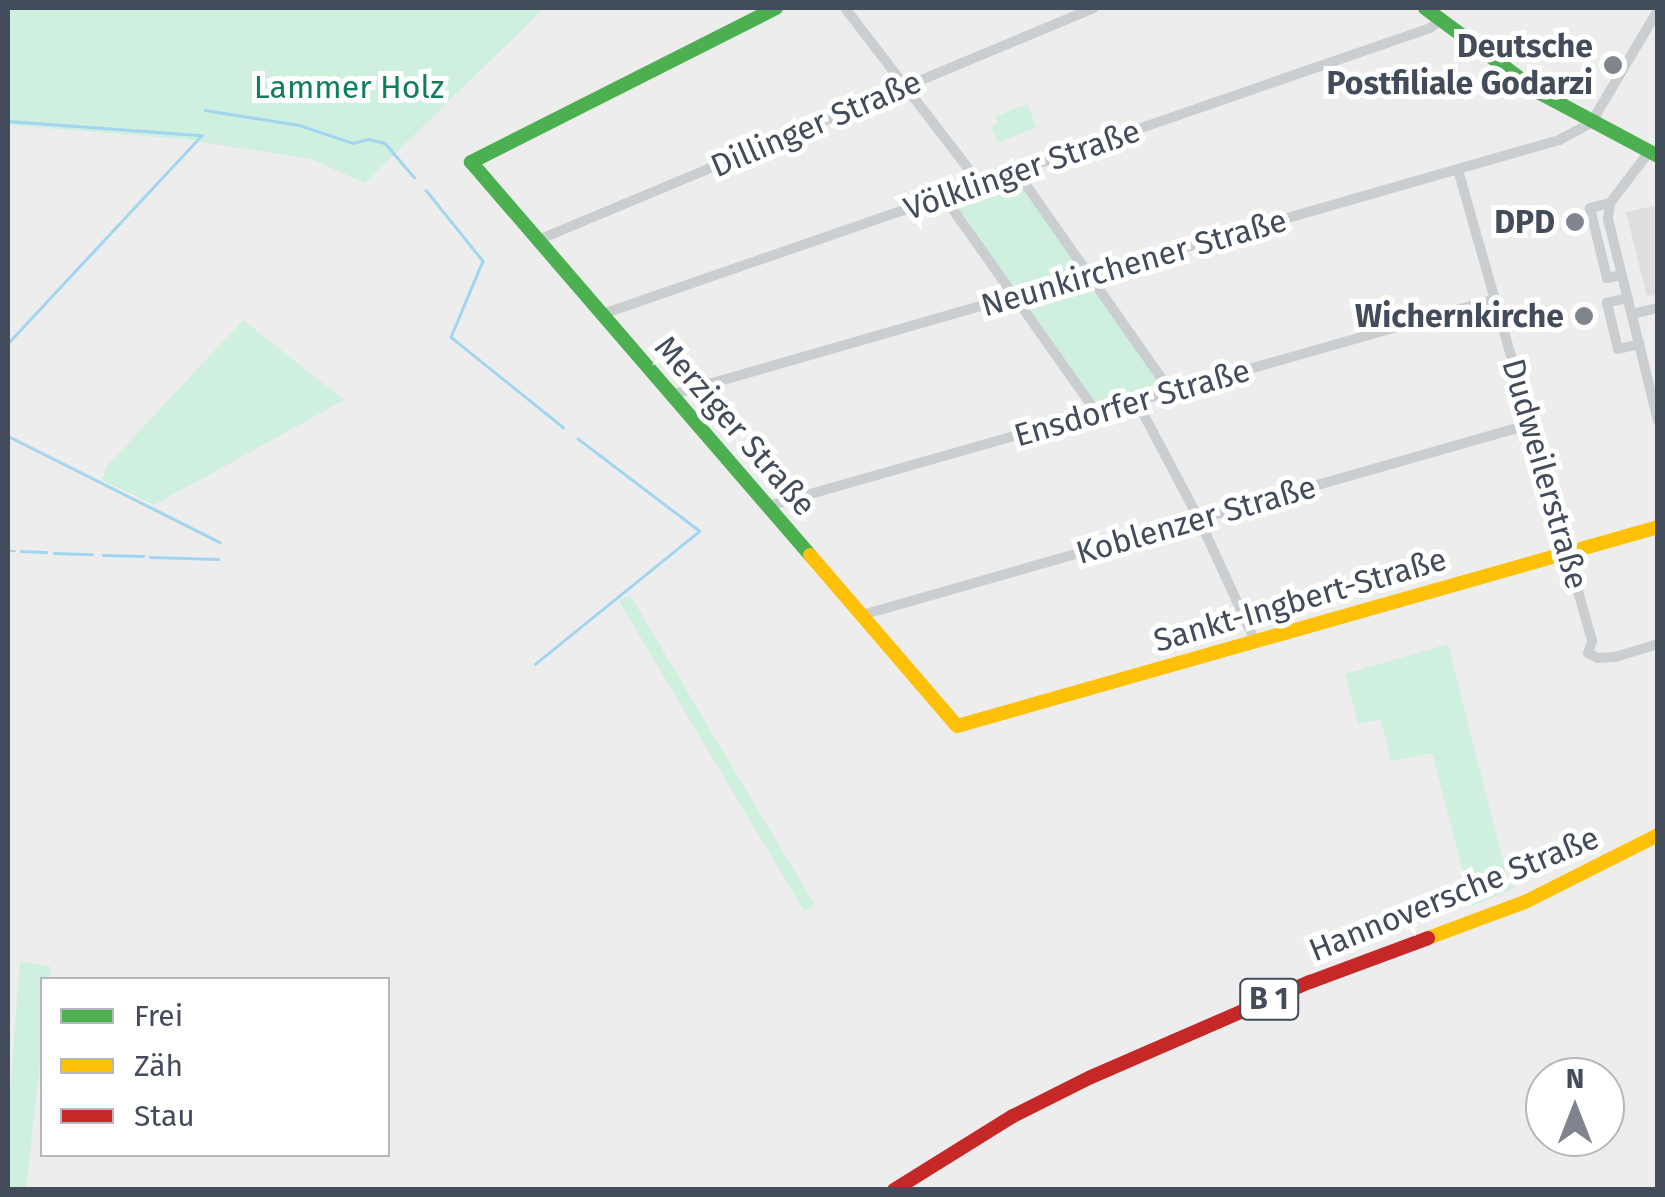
<!DOCTYPE html>
<meta charset="utf-8">
<style>
body{margin:0}
#map{position:relative;width:1665px;height:1197px;overflow:hidden;background:#eeeded;font-family:"Fira Sans",sans-serif}
div>[style]{position:absolute}
.education>*{inset:0;background:#dfdedf}
.green>*{inset:0;background:#cfefdf}
.stream>*{height:2.5px;margin:-1.25px;padding:0 1.25px;transform-origin:1.25px;border-radius:1.25px;background:#a1d5f0}
.street>*{height:10px;margin:-5px;padding:0 5px;transform-origin:5px;border-radius:5px;background:#cbced1}
.fast>*{height:14px;margin:-7px;padding:0 7px;transform-origin:7px;border-radius:7px;background:#4caf50}
.slow>*{height:14px;margin:-7px;padding:0 7px;transform-origin:7px;border-radius:7px;background:#ffc107}
.jam>*{height:14px;margin:-7px;padding:0 7px;transform-origin:7px;border-radius:7px;background:#c62828}
.dots>*{width:28px;height:28px;translate:-50% -50%;box-sizing:border-box;border:5px solid #fff;border-radius:50%}
span{translate:-50% -50%;white-space:nowrap;text-align:center;line-height:1.15;-webkit-text-stroke:10px #fff;paint-order:stroke}
.shield-label span{padding:2px 8px;background:#fff;border:2px solid;border-radius:8px;-webkit-text-stroke-width:0}
.shield-label{font-size:30px;color:#434c5a;font-weight:700}
.poi-label{font-size:32px;color:#434c5a;font-weight:700}
.right{translate:-100% -50%;text-align:right}
.park-label{font-size:32px;color:#117f56}
.street-label{font-size:32px;color:#434c5a}
.frame{position:absolute;inset:0;border:10px solid #434c5a;pointer-events:none}
.legend{position:absolute;left:40px;top:977px;width:350px;height:180px;box-sizing:border-box;background:#fff;border:2px solid #b4b7bd;margin:0;padding:12px 18px;list-style:none;font-size:30px;color:#434c5a}
.legend li{display:flex;align-items:center;gap:20px;height:50px}
.legend b{width:50px;border:2px solid #b4b7bd}
.north{position:absolute;left:1525px;top:1057px;width:100px;height:100px;box-sizing:border-box;background:#fff;border:2px solid #b4b7bd;border-radius:50%;rotate:0deg;font-size:28px;font-weight:700;line-height:40px;text-align:center;color:#434c5a}
.north::after{content:'';display:block;margin:auto;width:35px;height:45px;background:#7f848d;clip-path:polygon(50% 0,100% 100%,50% 72%,0 100%)}
</style>
<div id="map">
<div class="education">
<div style="clip-path:polygon(1653px 206px,1657px 209px,1657px 294px,1647px 297px,1626px 212px)"></div>
</div>
<div class="green">
<div style="clip-path:polygon(8px 8px,544px 8px,365px 183px,311px 159px,182px 139px,8px 125px)"></div>
<div style="clip-path:polygon(1028px 104px,1036px 128px,998px 142px,990px 127px,998px 123px,996px 116px)"></div>
<div style="clip-path:polygon(1017px 172px,1172px 393px,1097px 413px,944px 197px)"></div>
<div style="clip-path:polygon(243px 320px,344px 400px,154px 505px,102px 480px,107px 466px)"></div>
<div style="clip-path:polygon(630px 595px,814px 904px,804px 911px,619px 601px)"></div>
<div style="clip-path:polygon(1448px 644px,1508px 881px,1515px 888px,1472px 906px,1432px 753px,1391px 761px,1381px 719px,1358px 724px,1345px 674px)"></div>
<div style="clip-path:polygon(20px 961px,51px 967px,50px 979px,42px 980px,42px 1044px,26px 1189px,8px 1189px,8px 1118px)"></div>
</div>
<div class="stream">
<div style="left:205px;top:110px;width:95px;rotate:9.1deg"></div>
<div style="left:299px;top:125px;width:57px;rotate:18.4deg"></div>
<div style="left:353px;top:143px;width:16px;rotate:-15deg"></div>
<div style="left:368px;top:139px;width:17px;rotate:13deg"></div>
<div style="left:385px;top:143px;width:45px;rotate:49.5deg"></div>
<div style="left:8px;top:121px;width:193px;rotate:4.2deg"></div>
<div style="left:426px;top:190px;width:91px;rotate:51.2deg"></div>
<div style="left:483px;top:261px;width:82px;rotate:112.8deg"></div>
<div style="left:451px;top:337px;width:144px;rotate:38.8deg"></div>
<div style="left:8px;top:343px;width:284px;rotate:-47deg"></div>
<div style="left:8px;top:436px;width:237px;rotate:26.6deg"></div>
<div style="left:8px;top:551px;width:7px"></div>
<div style="left:21px;top:551px;width:25px;rotate:2deg"></div>
<div style="left:54px;top:553px;width:38px;rotate:2deg"></div>
<div style="left:103px;top:555px;width:40px;rotate:1.4deg"></div>
<div style="left:150px;top:557px;width:68px;rotate:1.7deg"></div>
<div style="left:535px;top:664px;width:211px;rotate:-39deg"></div>
<div style="left:699px;top:531px;width:152px;rotate:-142.8deg"></div>
</div>
<div class="street">
<div style="left:845px;top:8px;width:223px;rotate:52.5deg"></div>
<div style="left:1649px;top:152px;width:64px;rotate:127.4deg"></div>
<div style="left:1610px;top:203px;width:16px;rotate:97deg"></div>
<div style="left:1608px;top:219px;width:208px;rotate:76.1deg"></div>
<div style="left:1458px;top:170px;width:490px;rotate:74.1deg"></div>
<div style="left:1592px;top:641px;width:13px;rotate:108deg"></div>
<div style="left:1588px;top:653px;width:11px;rotate:27deg"></div>
<div style="left:1598px;top:658px;width:17px;rotate:-3deg"></div>
<div style="left:1615px;top:657px;width:45px;rotate:-16.8deg"></div>
<div style="left:1017px;top:172px;width:270px;rotate:55deg"></div>
<div style="left:944px;top:197px;width:265px;rotate:54.7deg"></div>
<div style="left:1610px;top:203px;width:21px;rotate:166deg"></div>
<div style="left:1590px;top:208px;width:72px;rotate:76.3deg"></div>
<div style="left:1607px;top:278px;width:15px;rotate:-11deg"></div>
<div style="left:538px;top:240px;width:602px;rotate:-22.65deg"></div>
<div style="left:1628px;top:298px;width:22px;rotate:167deg"></div>
<div style="left:1607px;top:303px;width:47px;rotate:76.6deg"></div>
<div style="left:1618px;top:349px;width:22px;rotate:-13deg"></div>
<div style="left:1632px;top:314px;width:27px;rotate:-13deg"></div>
<div style="left:600px;top:315px;width:878px;rotate:-19.07deg"></div>
<div style="left:1430px;top:28px;width:14px;rotate:-36deg"></div>
<div style="left:674px;top:394px;width:921px;rotate:-16.01deg"></div>
<div style="left:1559px;top:140px;width:36px;rotate:-28deg"></div>
<div style="left:1591px;top:123px;width:131px;rotate:-59.3deg"></div>
<div style="left:1137px;top:402px;width:132px;rotate:62.1deg"></div>
<div style="left:1199px;top:519px;width:134px;rotate:65.3deg"></div>
<div style="left:768px;top:506px;width:756px;rotate:-15.89deg"></div>
<div style="left:862px;top:615px;width:696px;rotate:-15.93deg"></div>
</div>
<div class="fast">
<div style="left:776px;top:8px;width:342px;rotate:153.2deg"></div>
<div style="left:471px;top:162px;width:519px;rotate:49.22deg"></div>
<div style="left:1425px;top:8px;width:143px;rotate:36.5deg"></div>
<div style="left:1540px;top:93px;width:134px;rotate:28.1deg"></div>
</div>
<div class="slow">
<div style="left:810px;top:555px;width:225px;rotate:49.3deg"></div>
<div style="left:957px;top:726px;width:729px;rotate:-15.85deg"></div>
<div style="left:1428px;top:938px;width:103px;rotate:-20.4deg"></div>
<div style="left:1525px;top:902px;width:149px;rotate:-26.7deg"></div>
</div>
<div class="jam">
<div style="left:894px;top:1190px;width:140px;rotate:-31.9deg"></div>
<div style="left:1013px;top:1116px;width:87px;rotate:-26.6deg"></div>
<div style="left:1091px;top:1077px;width:239px;rotate:-23.5deg"></div>
<div style="left:1310px;top:982px;width:126px;rotate:-20.4deg"></div>
</div>
<div class="dots">
<div style="left:1613px;top:65px;background:#7f848d"></div>
<div style="left:1575px;top:222px;background:#7f848d"></div>
<div style="left:1584px;top:316px;background:#7f848d"></div>
</div>
<div class="shield-label">
<span style="left:1269px;top:999px">B 1</span>
</div>
<div class="poi-label">
<span class="right" style="left:1593px;top:65px">Deutsche<br>Postfiliale Godarzi</span>
<span class="right" style="left:1555px;top:222px">DPD</span>
<span class="right" style="left:1564px;top:316px">Wichernkirche</span>
</div>
<div class="park-label">
<span style="left:349px;top:87px">Lammer Holz</span>
</div>
<div class="street-label">
<span style="left:816px;top:124px;rotate:-23deg">Dillinger Straße</span>
<span style="left:1022px;top:170px;rotate:-19deg">Völklinger Straße</span>
<span style="left:1134px;top:263px;rotate:-16deg">Neunkirchener Straße</span>
<span style="left:1132px;top:403px;rotate:-16deg">Ensdorfer Straße</span>
<span style="left:735px;top:426px;rotate:49deg">Merziger Straße</span>
<span style="left:1545px;top:474px;rotate:74deg">Dudweilerstraße</span>
<span style="left:1196px;top:520px;rotate:-16deg">Koblenzer Straße</span>
<span style="left:1300px;top:600px;rotate:-16deg">Sankt-Ingbert-Straße</span>
<span style="left:1454px;top:894px;rotate:-22deg">Hannoversche Straße</span>
</div>
<div class="frame"></div>
<ul class="legend">
<li><b style="height:12px;background:#4caf50"></b>Frei</li>
<li><b style="height:12px;background:#ffc107"></b>Zäh</li>
<li><b style="height:12px;background:#c62828"></b>Stau</li>
</ul>
<div class="north">N</div>
</div>
